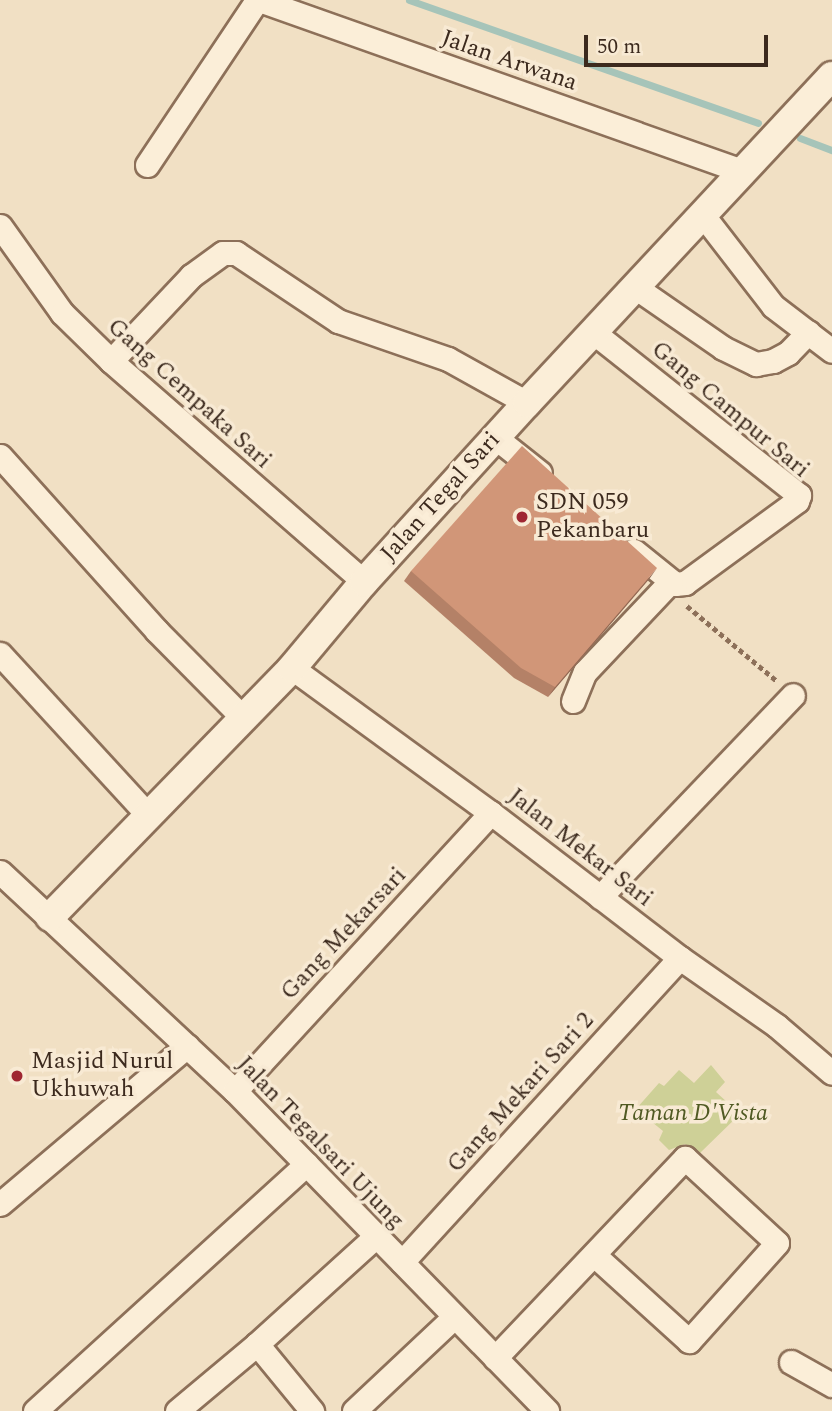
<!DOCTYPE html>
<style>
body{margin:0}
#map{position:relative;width:832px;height:1411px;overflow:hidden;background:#f1e0c4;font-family:Spectral,serif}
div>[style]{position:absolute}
.green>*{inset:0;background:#ced097}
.stream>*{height:7px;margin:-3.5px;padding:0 3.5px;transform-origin:3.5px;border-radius:3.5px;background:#a6c4b9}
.path>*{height:4.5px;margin-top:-2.25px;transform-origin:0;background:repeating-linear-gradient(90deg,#8d7059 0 5px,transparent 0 8.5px)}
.roads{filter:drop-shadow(2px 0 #8d7059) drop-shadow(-2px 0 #8d7059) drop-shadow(0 2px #8d7059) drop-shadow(0 -2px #8d7059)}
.minor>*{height:23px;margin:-11.5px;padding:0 11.5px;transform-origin:11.5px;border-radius:11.5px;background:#fbeed8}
.tertiary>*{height:28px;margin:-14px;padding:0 14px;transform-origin:14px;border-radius:14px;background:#fbeed8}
.wall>*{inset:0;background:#b48167}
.shaded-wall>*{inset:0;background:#926954}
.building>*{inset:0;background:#d19678}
.dots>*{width:19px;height:19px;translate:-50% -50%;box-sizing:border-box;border:4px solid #f8ead4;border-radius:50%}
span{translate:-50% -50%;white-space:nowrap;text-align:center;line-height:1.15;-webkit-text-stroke:7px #f8ead4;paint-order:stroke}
.street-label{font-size:24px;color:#3c2a1e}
.poi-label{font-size:24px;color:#3c2a1e}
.left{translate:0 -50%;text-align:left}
.park-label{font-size:24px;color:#505a23;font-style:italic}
.scale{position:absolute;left:584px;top:35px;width:184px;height:32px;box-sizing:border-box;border:4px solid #3c2a1e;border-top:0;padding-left:9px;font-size:21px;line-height:24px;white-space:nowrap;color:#3c2a1e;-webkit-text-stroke:5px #f8ead4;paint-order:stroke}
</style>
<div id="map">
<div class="green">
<div style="clip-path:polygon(711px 1065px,725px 1082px,716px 1092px,740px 1114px,700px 1153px,685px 1144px,669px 1150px,659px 1140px,663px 1131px,636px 1109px,659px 1083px,664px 1086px,679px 1070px,694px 1083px)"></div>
</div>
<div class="stream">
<div style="left:409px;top:0;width:370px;rotate:19.4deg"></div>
<div style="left:800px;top:138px;width:34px;rotate:21deg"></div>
</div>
<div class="path">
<div style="left:687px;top:606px;width:117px;rotate:39.8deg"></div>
</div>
<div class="roads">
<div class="minor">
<div style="left:259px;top:0;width:512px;rotate:19.5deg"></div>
<div style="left:147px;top:165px;width:198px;rotate:-56.3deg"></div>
<div style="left:702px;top:214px;width:116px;rotate:52.3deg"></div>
<div style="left:773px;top:306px;width:74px;rotate:37.3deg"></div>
<div style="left:0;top:226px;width:107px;rotate:54.5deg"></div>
<div style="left:62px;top:313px;width:69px;rotate:44.4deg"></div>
<div style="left:111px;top:361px;width:336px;rotate:41.1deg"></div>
<div style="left:635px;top:287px;width:107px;rotate:34.7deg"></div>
<div style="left:723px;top:348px;width:37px;rotate:26deg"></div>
<div style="left:756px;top:364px;width:17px;rotate:-10deg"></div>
<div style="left:773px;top:361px;width:17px;rotate:-28deg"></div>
<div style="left:788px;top:353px;width:29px;rotate:-46deg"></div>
<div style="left:593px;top:332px;width:263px;rotate:38.4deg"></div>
<div style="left:799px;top:495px;width:6px;rotate:108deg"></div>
<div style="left:797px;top:501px;width:139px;rotate:143.8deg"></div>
<div style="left:685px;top:583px;width:10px;rotate:174deg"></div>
<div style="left:675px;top:584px;width:53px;rotate:-141.2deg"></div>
<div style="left:111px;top:361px;width:117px;rotate:-46.7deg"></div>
<div style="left:191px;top:276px;width:39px;rotate:-36deg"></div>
<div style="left:223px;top:253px;width:13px"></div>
<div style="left:236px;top:253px;width:123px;rotate:33.7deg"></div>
<div style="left:338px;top:321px;width:116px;rotate:19.1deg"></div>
<div style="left:448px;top:359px;width:90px;rotate:29.1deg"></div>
<div style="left:496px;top:438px;width:56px;rotate:38.5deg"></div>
<div style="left:0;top:456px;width:235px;rotate:48.1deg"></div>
<div style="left:157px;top:631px;width:122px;rotate:45.3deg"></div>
<div style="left:0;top:654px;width:217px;rotate:47.4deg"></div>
<div style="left:292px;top:668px;width:246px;rotate:36.1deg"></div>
<div style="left:491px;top:813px;width:238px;rotate:37.5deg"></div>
<div style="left:680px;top:958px;width:118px;rotate:35deg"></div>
<div style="left:777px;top:1026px;width:72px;rotate:40.5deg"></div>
<div style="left:573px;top:701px;width:31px;rotate:-68deg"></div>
<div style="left:585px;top:672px;width:125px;rotate:-46.6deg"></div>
<div style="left:0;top:872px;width:321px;rotate:43deg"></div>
<div style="left:235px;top:1091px;width:447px;rotate:45.7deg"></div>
<div style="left:600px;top:897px;width:279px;rotate:-46.3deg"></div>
<div style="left:235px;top:1091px;width:378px;rotate:-47.4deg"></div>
<div style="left:0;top:1204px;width:245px;rotate:-40.2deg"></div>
<div style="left:402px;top:1262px;width:412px;rotate:-47.6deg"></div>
<div style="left:257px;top:1344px;width:87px;rotate:50.6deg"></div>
<div style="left:495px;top:1358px;width:276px;rotate:-46.5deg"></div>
<div style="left:685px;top:1158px;width:125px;rotate:42.7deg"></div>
<div style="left:777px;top:1243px;width:132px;rotate:131.9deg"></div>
<div style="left:689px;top:1341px;width:128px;rotate:-137.8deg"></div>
<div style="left:791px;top:1362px;width:47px;rotate:29.3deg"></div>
<div style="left:35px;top:1411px;width:367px;rotate:-42.3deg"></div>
<div style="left:177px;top:1411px;width:104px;rotate:-39.9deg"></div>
<div style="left:257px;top:1344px;width:159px;rotate:-42.2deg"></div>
<div style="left:354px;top:1411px;width:137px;rotate:-43.2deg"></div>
</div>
<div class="tertiary">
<div style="left:50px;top:917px;width:347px;rotate:-45.8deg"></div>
<div style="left:292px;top:668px;width:112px;rotate:-50.1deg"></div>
<div style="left:364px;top:582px;width:242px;rotate:-47.7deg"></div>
<div style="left:527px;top:403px;width:447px;rotate:-47deg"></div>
</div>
</div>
<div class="wall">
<div style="clip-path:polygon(411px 571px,650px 578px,548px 697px,514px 678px,404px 581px)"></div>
</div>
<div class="shaded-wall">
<div style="clip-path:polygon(657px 568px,650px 578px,548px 697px,555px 687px)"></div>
</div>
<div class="building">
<div style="clip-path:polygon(522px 446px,657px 568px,555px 687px,521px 668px,411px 571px)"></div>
</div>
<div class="dots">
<div style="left:522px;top:517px;background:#9f2631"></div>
<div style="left:17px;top:1076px;background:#9f2631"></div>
</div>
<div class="street-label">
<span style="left:509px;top:61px;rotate:19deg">Jalan Arwana</span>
<span style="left:189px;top:394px;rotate:42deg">Gang Cempaka Sari</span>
<span style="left:730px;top:410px;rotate:40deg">Gang Campur Sari</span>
<span style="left:441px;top:497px;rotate:-48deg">Jalan Tegal Sari</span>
<span style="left:580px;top:848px;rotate:38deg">Jalan Mekar Sari</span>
<span style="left:344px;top:934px;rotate:-47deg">Gang Mekarsari</span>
<span style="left:521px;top:1093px;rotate:-48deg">Gang Mekari Sari 2</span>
<span style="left:320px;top:1143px;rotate:46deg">Jalan Tegalsari Ujung</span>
</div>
<div class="poi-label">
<span class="left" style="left:536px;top:517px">SDN 059<br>Pekanbaru</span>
<span class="left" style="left:31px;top:1076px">Masjid Nurul<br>Ukhuwah</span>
</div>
<div class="park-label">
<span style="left:693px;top:1114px">Taman D'Vista</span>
</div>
<div class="scale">50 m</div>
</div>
